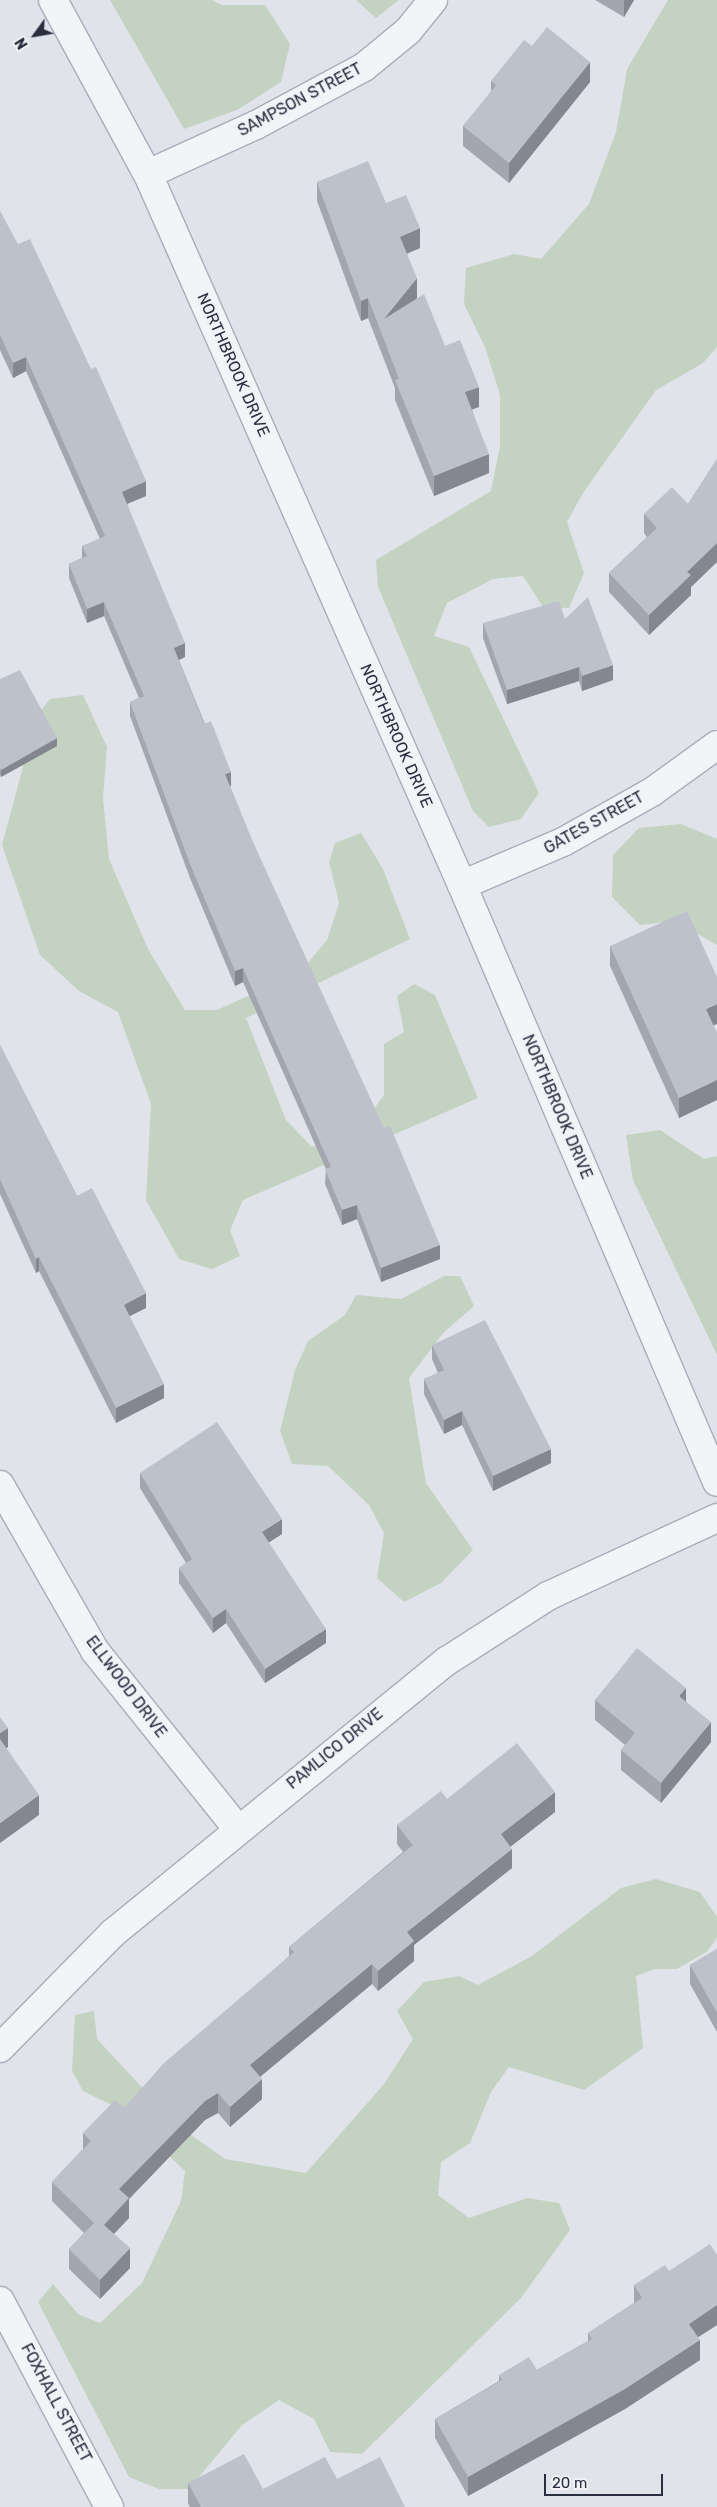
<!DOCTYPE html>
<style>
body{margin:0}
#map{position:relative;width:717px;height:2507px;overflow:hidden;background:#e0e3e9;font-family:Rubik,sans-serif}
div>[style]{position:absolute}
.green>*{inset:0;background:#c4d3c1}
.roads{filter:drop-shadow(1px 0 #a9adb6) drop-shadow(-1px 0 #a9adb6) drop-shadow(0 1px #a9adb6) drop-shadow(0 -1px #a9adb6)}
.minor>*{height:28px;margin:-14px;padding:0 14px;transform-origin:14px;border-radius:14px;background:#f3f4f7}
.wall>*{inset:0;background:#a3a6af}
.shaded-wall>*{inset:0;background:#84878f}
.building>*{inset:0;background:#bdc1cc}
span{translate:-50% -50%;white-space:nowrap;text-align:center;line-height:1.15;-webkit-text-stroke:4.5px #f0f2f6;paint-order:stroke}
.street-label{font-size:16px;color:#292e40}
.north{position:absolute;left:10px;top:10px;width:50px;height:50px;-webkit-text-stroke:4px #f0f2f6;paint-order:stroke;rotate:238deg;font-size:14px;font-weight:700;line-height:20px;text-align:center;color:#292e40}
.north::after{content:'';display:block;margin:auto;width:18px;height:22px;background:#292e40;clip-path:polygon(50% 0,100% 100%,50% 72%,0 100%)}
.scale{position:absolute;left:544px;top:2474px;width:119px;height:22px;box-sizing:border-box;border:2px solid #292e40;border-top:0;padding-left:6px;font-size:15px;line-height:18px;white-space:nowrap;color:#292e40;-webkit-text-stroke:4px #f0f2f6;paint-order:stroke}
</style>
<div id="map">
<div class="green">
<div style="clip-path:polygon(110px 0,212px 0,222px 5px,265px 5px,290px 44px,281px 82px,237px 110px,184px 129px)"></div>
<div style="clip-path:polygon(356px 0,399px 0,376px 18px)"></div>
<div style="clip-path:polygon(668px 0,717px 0,717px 347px,703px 363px,656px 390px,583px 493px,567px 522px,584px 573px,569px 608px,543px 607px,523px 576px,493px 579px,447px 603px,434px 636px,469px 647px,539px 793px,521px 819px,489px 827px,473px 811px,378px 587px,376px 560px,491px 491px,500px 446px,500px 395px,485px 347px,464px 304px,466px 268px,514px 254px,541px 259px,589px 204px,616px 132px,627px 69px)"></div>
<div style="clip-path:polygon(83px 695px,107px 747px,103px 798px,109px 859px,148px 949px,185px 1010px,217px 1010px,300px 972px,327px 940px,339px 903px,329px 862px,335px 843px,361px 833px,383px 869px,410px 939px,246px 1018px,286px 1120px,312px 1147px,363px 1124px,384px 1095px,384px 1044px,404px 1032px,397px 996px,414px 984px,435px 995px,478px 1098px,243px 1200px,230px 1230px,240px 1256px,212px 1269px,179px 1259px,146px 1200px,151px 1104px,118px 1012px,79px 991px,40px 955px,2px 845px,23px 767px,27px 728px,50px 699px)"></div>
<div style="clip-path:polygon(681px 824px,717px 839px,717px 945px,675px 921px,640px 925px,612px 897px,613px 855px,639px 828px)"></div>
<div style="clip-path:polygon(660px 1130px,704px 1159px,717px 1156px,717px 1355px,633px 1180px,626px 1135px)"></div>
<div style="clip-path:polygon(444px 1276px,460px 1276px,474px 1306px,444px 1332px,409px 1378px,426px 1483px,473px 1550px,441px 1583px,404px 1602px,377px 1578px,384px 1533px,369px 1505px,328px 1466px,292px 1464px,280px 1431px,295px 1370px,308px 1341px,345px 1315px,356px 1295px,401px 1299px)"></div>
<div style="clip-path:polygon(656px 1879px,700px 1892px,717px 1917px,717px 1937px,708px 1951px,677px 1969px,655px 1969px,636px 1976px,643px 2048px,584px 2090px,509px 2067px,491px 2092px,470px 2143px,441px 2162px,438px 2195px,469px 2218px,527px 2198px,559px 2203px,570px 2230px,521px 2298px,362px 2454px,330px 2452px,314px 2419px,279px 2400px,242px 2425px,189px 2489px,159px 2489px,129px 2477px,38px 2302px,53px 2284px,78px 2314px,100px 2323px,142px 2283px,181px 2201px,185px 2171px,120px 2109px,83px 2091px,72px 2071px,75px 2015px,94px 2011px,97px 2039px,177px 2125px,225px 2159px,306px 2173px,384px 2084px,413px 2039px,397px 2011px,424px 1982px,459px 1976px,478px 1985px,532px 1956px,621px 1888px)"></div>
</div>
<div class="roads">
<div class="minor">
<div style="left:53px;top:0;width:204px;rotate:61.5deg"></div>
<div style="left:150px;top:179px;width:772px;rotate:66.16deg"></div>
<div style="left:462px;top:885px;width:649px;rotate:66.87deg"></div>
<div style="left:148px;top:174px;width:119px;rotate:-24.4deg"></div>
<div style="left:256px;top:125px;width:123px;rotate:-28.2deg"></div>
<div style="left:364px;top:67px;width:57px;rotate:-39.3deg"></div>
<div style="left:408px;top:31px;width:40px;rotate:-51deg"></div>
<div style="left:462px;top:885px;width:110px;rotate:-23.1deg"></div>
<div style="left:563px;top:842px;width:102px;rotate:-29.3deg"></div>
<div style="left:652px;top:792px;width:80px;rotate:-35.9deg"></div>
<div style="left:0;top:1485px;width:191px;rotate:60.2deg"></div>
<div style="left:95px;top:1651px;width:227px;rotate:51.3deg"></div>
<div style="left:0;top:2048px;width:161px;rotate:-45.5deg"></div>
<div style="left:113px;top:1933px;width:431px;rotate:-39.2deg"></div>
<div style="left:447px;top:1661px;width:120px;rotate:-32.8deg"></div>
<div style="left:548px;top:1596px;width:186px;rotate:-24.8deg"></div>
<div style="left:0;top:2301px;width:233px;rotate:62.1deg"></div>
</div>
</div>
<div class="wall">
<div style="clip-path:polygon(595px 0,634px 0,624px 17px)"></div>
<div style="clip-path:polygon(491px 81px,590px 82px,509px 183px,463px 146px,463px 126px,491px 92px)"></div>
<div style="clip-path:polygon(317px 182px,386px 203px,420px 248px,407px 254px,417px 298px,416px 299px,445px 346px,479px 407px,472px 409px,489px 473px,434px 496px,395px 400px,395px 388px,368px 318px,361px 321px,317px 201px)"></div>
<div style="clip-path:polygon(0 211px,146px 496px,127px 504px,185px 657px,179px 660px,251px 838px,440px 1259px,381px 1282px,357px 1219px,342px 1225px,325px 1184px,326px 1169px,243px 982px,235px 986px,190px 878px,130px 716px,130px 702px,139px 698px,104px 616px,87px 623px,69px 578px,69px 564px,82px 558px,82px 546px,100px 539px,26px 371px,13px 378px,0 350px)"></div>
<div style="clip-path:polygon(717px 459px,717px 562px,691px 587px,691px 595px,649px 635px,609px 592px,609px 573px,647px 537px,644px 533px,644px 514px,688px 504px)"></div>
<div style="clip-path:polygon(565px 619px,613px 680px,582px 691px,579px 681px,507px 704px,483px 638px,483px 623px)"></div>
<div style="clip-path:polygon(0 679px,57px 746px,1px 777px,0 775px)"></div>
<div style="clip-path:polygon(610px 946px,713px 1026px,717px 1033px,717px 1100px,679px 1118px,610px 966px)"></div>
<div style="clip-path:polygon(0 1045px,77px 1196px,146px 1308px,129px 1316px,164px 1398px,116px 1423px,39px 1271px,36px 1273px,0 1194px)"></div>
<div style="clip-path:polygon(432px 1345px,551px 1463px,493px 1491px,462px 1425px,444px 1434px,424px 1394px,424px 1379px,438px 1373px,432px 1359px)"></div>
<div style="clip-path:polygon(140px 1473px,282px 1534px,268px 1542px,326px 1643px,265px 1683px,226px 1623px,213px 1633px,179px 1583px,179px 1568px,186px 1563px,140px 1488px)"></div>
<div style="clip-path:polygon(595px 1700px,686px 1701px,711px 1742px,661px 1803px,621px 1770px,621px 1750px,625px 1745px,595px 1720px)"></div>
<div style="clip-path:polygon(447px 1799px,555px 1812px,510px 1847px,512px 1868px,414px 1945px,414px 1961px,378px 1991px,372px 1984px,260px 2077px,262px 2099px,230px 2127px,218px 2113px,205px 2120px,129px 2199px,129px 2218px,114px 2234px,130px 2268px,100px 2299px,69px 2269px,69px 2249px,84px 2233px,52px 2201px,52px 2182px,83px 2149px,83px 2133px,124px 2108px,289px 1956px,289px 1947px,403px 1852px,397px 1844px,397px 1825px)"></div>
<div style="clip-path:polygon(717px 1949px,717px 2032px,690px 1984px,690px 1965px)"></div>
<div style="clip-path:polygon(717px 2255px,717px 2325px,698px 2337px,700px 2360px,625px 2409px,468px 2496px,435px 2438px,435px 2419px,499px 2381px,499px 2375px,537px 2370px,588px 2341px,588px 2333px,634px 2303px,634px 2285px,669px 2271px)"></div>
<div style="clip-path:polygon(337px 2479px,405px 2507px,190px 2507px,188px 2503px,188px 2483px,263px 2489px)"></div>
</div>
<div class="shaded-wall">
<div style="clip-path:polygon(624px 0,634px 0,624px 17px)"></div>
<div style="clip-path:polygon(590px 62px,590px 82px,509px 183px,509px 163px)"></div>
<div style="clip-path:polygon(420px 228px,420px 248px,400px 256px,400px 237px)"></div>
<div style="clip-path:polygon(417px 278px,417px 298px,384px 339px,384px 319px)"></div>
<div style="clip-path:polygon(368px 298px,368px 318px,361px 321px,361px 301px)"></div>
<div style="clip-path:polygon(26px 357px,26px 371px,13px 378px,13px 363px)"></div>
<div style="clip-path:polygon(479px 387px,479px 407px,465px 412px,465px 392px)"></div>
<div style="clip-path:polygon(489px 454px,489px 473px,434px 496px,434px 476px)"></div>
<div style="clip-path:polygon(146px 481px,146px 496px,122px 506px,122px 492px)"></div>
<div style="clip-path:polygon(717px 543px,717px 562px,691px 587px,691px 595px,649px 635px,649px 615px,687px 572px)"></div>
<div style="clip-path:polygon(104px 602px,104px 616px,87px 623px,87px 609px)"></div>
<div style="clip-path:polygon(185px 643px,185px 657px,174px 662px,174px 648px)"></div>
<div style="clip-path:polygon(613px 665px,613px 680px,582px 691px,582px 676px)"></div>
<div style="clip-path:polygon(579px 667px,579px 681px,507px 704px,507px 690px)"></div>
<div style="clip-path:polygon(57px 738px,57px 746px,1px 777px,1px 770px)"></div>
<div style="clip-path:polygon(231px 772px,231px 786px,225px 788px,225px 774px)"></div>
<div style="clip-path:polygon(243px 968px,243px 982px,235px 986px,235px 971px)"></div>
<div style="clip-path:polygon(717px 1004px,717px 1024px,706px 1029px,706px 1009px)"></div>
<div style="clip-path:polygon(717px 1080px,717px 1100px,679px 1118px,679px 1098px)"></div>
<div style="clip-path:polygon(357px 1205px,357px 1219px,342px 1225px,342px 1210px)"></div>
<div style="clip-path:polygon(440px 1245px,440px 1259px,381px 1282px,381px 1268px)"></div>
<div style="clip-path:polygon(39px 1257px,39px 1271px,36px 1273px,36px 1259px)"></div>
<div style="clip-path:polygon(146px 1293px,146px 1308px,124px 1319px,124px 1305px)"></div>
<div style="clip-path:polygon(164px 1384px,164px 1398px,116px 1423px,116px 1408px)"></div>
<div style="clip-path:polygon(462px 1411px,462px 1425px,444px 1434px,444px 1420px)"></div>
<div style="clip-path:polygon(551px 1449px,551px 1463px,493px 1491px,493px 1476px)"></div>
<div style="clip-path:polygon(282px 1519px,282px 1534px,262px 1547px,262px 1532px)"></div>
<div style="clip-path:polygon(226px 1609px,226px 1623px,213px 1633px,213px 1618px)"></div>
<div style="clip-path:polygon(326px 1629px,326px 1643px,265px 1683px,265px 1669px)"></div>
<div style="clip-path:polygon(686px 1688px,686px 1707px,679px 1696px)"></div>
<div style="clip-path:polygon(711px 1722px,711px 1742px,661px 1803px,661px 1783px)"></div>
<div style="clip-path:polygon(8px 1728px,8px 1747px,0 1753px,0 1733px)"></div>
<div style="clip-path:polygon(555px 1792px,555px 1812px,501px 1854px,501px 1834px)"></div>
<div style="clip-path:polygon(39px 1795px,39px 1815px,0 1843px,0 1823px)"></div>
<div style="clip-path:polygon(512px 1849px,512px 1868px,414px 1945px,414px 1961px,378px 1991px,378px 1971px,407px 1932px)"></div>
<div style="clip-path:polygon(372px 1964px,372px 1984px,250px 2085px,250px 2065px)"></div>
<div style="clip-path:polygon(262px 2079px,262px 2099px,230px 2127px,230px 2107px)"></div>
<div style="clip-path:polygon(218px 2093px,218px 2113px,205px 2120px,129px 2199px,129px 2218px,104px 2244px,104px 2225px,119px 2189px,205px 2101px)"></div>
<div style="clip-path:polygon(130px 2248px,130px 2268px,100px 2299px,100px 2280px)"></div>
<div style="clip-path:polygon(717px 2305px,717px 2325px,689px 2343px,689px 2324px)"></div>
<div style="clip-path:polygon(700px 2340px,700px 2360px,625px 2409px,468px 2496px,468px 2477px)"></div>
</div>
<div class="building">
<div style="clip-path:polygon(547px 27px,590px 62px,509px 163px,463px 126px,496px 85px,491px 81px,524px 40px,532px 46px)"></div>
<div style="clip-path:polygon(368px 161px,386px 203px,406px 195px,420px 228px,400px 237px,417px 278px,384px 319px,424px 294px,445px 346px,460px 340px,479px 387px,465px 392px,489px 454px,434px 476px,395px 380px,399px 379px,368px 298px,361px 301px,317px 182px)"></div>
<div style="clip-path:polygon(0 211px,18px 244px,30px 239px,91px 369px,96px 367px,146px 481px,122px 492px,185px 643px,174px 648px,204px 724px,211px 721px,231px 772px,225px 774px,251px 838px,384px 1128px,390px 1126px,440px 1245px,381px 1268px,357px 1205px,342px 1210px,325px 1169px,331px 1167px,243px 968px,235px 971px,190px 864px,130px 702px,144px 696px,104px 602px,87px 609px,69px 564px,87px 556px,82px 546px,105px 536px,26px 357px,13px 363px,0 335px)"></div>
<div style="clip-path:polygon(717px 459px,717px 543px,687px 572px,691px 575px,649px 615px,609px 573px,657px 528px,644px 514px,672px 487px,688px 504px)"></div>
<div style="clip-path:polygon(588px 597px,613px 665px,582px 676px,579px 667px,507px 690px,483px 623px,559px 601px,565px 619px)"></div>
<div style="clip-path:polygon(20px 670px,57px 738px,1px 770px,0 768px,0 679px)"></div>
<div style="clip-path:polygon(687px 911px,717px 977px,717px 1004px,706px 1009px,717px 1033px,717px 1080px,679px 1098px,610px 946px)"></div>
<div style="clip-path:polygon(0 1045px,77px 1196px,92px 1188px,146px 1293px,124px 1305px,164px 1384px,116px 1408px,39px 1257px,36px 1259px,0 1179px)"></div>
<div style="clip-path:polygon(485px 1320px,551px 1449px,493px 1476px,462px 1411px,444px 1420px,424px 1379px,444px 1370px,432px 1345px)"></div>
<div style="clip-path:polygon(217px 1422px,282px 1519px,262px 1532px,326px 1629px,265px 1669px,226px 1609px,213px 1618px,179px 1568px,192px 1559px,140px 1473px)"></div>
<div style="clip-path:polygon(637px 1648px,686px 1688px,679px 1696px,711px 1722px,661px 1783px,621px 1750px,635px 1733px,595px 1700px)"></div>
<div style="clip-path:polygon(0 1717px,8px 1728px,0 1733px)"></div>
<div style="clip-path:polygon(0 1739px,39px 1795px,0 1823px)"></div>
<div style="clip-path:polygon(517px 1743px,555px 1792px,501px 1834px,512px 1849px,407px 1932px,414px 1941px,378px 1971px,372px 1964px,250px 2065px,262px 2079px,230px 2107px,218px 2093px,205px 2101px,119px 2189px,129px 2198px,104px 2225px,130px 2248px,100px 2280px,69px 2249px,94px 2223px,52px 2182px,91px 2141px,83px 2133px,115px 2100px,124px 2108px,164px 2063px,294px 1952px,289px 1947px,413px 1845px,397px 1825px,441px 1791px,447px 1799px)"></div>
<div style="clip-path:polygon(717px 1949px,717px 2013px,690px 1965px)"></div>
<div style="clip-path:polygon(710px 2244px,717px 2255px,717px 2305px,689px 2324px,700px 2340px,625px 2389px,468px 2477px,435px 2419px,502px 2380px,499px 2375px,529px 2357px,537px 2370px,592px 2339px,588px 2333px,642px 2298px,634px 2285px,665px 2265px,669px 2271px)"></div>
<div style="clip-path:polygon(244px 2454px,263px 2489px,325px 2457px,337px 2479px,380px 2457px,405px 2507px,201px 2507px,188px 2483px)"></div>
</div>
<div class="street-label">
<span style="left:300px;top:100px;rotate:-28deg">SAMPSON STREET</span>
<span style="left:233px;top:365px;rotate:66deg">NORTHBROOK DRIVE</span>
<span style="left:396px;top:736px;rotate:66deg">NORTHBROOK DRIVE</span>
<span style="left:594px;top:823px;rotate:-29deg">GATES STREET</span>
<span style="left:557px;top:1107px;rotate:67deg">NORTHBROOK DRIVE</span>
<span style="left:126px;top:1687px;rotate:53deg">ELLWOOD DRIVE</span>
<span style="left:335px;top:1749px;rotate:-39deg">PAMLICO DRIVE</span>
<span style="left:56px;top:2403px;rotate:62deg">FOXHALL STREET</span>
</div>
<div class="north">N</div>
<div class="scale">20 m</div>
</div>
